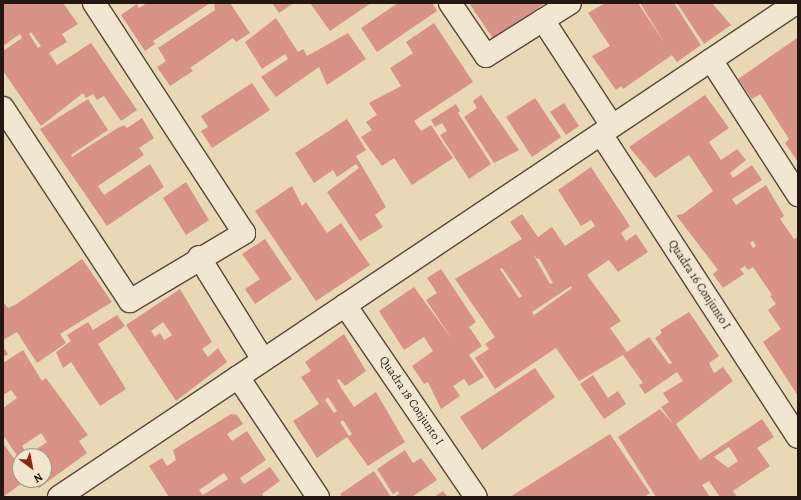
<!DOCTYPE html>
<style>
body{margin:0}
#map{position:relative;width:801px;height:500px;overflow:hidden;background:#e9d8b6;font-family:Alegreya,serif}
div>[style]{position:absolute}
.building>*{inset:0;background:#d89288}
.roads{filter:drop-shadow(1px 0 #56483a) drop-shadow(-1px 0 #56483a) drop-shadow(0 1px #56483a) drop-shadow(0 -1px #56483a)}
.street>*{height:22px;margin:-11px;padding:0 11px;transform-origin:11px;border-radius:11px;background:#f1e6d0}
span{translate:-50% -50%;white-space:nowrap;text-align:center;line-height:1.15;-webkit-text-stroke:3px #f1e6d0;paint-order:stroke}
.street-label{font-size:12px;color:#251810}
.frame{position:absolute;inset:0;border:4px solid #251810;pointer-events:none}
.north{position:absolute;left:12px;top:448px;width:40px;height:40px;box-sizing:border-box;background:#f1e6d0;border:1px solid #9f9483;border-radius:50%;rotate:148deg;font-size:11px;font-weight:700;line-height:16px;text-align:center;color:#251810}
.north::after{content:'';display:block;margin:auto;width:14px;height:18px;background:#8f2418;clip-path:polygon(50% 0,100% 100%,50% 72%,0 100%)}
</style>
<div id="map">
<div class="building">
<div style="clip-path:polygon(evenodd,3px 3px,63px 3px,78px 24px,62px 34px,67px 42px,49px 53px,57px 65px,91px 43px,137px 110px,121px 121px,104px 96px,97px 100px,93px 94px,86px 98px,83px 93px,41px 126px,3px 71px,3px 51px,22px 38px,20px 34px,3px 46px,3px 3px,31px 32px,41px 46px,38px 48px,29px 34px,31px 32px)"></div>
<div style="clip-path:polygon(147px 3px,210px 3px,153px 41px,155px 44px,145px 51px,121px 15px,137px 4px,139px 8px)"></div>
<div style="clip-path:polygon(214px 3px,230px 3px,250px 33px,236px 42px,233px 38px,190px 68px,193px 71px,170px 86px,157px 67px,166px 61px,158px 48px,215px 10px)"></div>
<div style="clip-path:polygon(272px 3px,294px 3px,279px 13px)"></div>
<div style="clip-path:polygon(310px 3px,371px 3px,330px 31px)"></div>
<div style="clip-path:polygon(398px 3px,432px 3px,437px 11px,377px 52px,361px 28px)"></div>
<div style="clip-path:polygon(469px 3px,545px 3px,494px 40px)"></div>
<div style="clip-path:polygon(605px 3px,638px 3px,666px 45px,640px 3px,674px 3px,701px 45px,677px 62px,672px 55px,623px 89px,621px 86px,616px 90px,592px 56px,610px 46px,588px 13px)"></div>
<div style="clip-path:polygon(677px 3px,712px 3px,731px 25px,704px 44px)"></div>
<div style="clip-path:polygon(276px 18px,298px 52px,303px 49px,307px 56px,348px 33px,366px 59px,327px 85px,319px 67px,276px 97px,261px 77px,288px 59px,285px 54px,262px 69px,245px 42px)"></div>
<div style="clip-path:polygon(434px 23px,473px 82px,414px 121px,421px 131px,431px 125px,453px 158px,412px 185px,394px 158px,382px 166px,361px 137px,372px 130px,366px 122px,377px 115px,369px 103px,401px 86px,390px 68px,413px 53px,406px 42px)"></div>
<div style="clip-path:polygon(797px 38px,798px 40px,798px 162px,785px 143px,789px 139px,760px 94px,752px 99px,738px 79px)"></div>
<div style="clip-path:polygon(252px 83px,270px 110px,212px 148px,201px 131px,208px 127px,201px 116px)"></div>
<div style="clip-path:polygon(481px 95px,519px 150px,494px 163px,464px 117px,477px 108px,473px 101px)"></div>
<div style="clip-path:polygon(evenodd,705px 95px,729px 128px,709px 142px,721px 160px,737px 149px,746px 160px,730px 173px,733px 178px,752px 165px,762px 180px,732px 199px,736px 205px,766px 185px,784px 216px,780px 219px,794px 239px,798px 237px,798px 396px,763px 342px,781px 329px,768px 310px,776px 304px,770px 296px,772px 295px,753px 267px,748px 270px,745px 266px,740px 269px,744px 274px,723px 288px,713px 274px,718px 270px,676px 215px,683px 214px,713px 191px,689px 155px,655px 178px,629px 147px,705px 95px,753px 241px,756px 246px,753px 248px,750px 243px,753px 241px)"></div>
<div style="clip-path:polygon(535px 98px,561px 137px,532px 157px,506px 117px)"></div>
<div style="clip-path:polygon(88px 99px,108px 130px,71px 155px,72px 157px,116px 129px,124px 125px,127px 128px,142px 118px,154px 138px,139px 148px,144px 155px,98px 186px,104px 195px,150px 164px,164px 187px,107px 226px,40px 129px)"></div>
<div style="clip-path:polygon(564px 103px,579px 126px,566px 135px,550px 112px)"></div>
<div style="clip-path:polygon(456px 104px,460px 111px,458px 113px,491px 164px,469px 179px,440px 135px,447px 131px,442px 123px,435px 127px,431px 120px)"></div>
<div style="clip-path:polygon(347px 119px,366px 150px,356px 156px,386px 207px,375px 215px,383px 227px,360px 241px,327px 192px,359px 168px,356px 164px,337px 177px,333px 170px,314px 183px,295px 153px)"></div>
<div style="clip-path:polygon(evenodd,591px 167px,630px 226px,621px 233px,626px 241px,636px 234px,648px 252px,618px 272px,609px 260px,587px 275px,621px 321px,610px 328px,627px 352px,649px 337px,669px 364px,672px 363px,655px 338px,662px 333px,660px 330px,689px 312px,719px 356px,709px 363px,714px 373px,723px 367px,733px 381px,676px 424px,700px 460px,762px 419px,774px 437px,757px 448px,770px 466px,733px 491px,737px 497px,720px 497px,709px 481px,702px 485px,710px 497px,656px 497px,618px 437px,660px 409px,674px 425px,661px 407px,669px 402px,663px 393px,683px 381px,677px 372px,645px 394px,639px 385px,643px 383px,623px 355px,579px 381px,556px 348px,495px 389px,475px 358px,489px 349px,485px 344px,495px 337px,455px 279px,522px 239px,510px 222px,522px 214px,538px 237px,552px 227px,565px 246px,595px 226px,591px 220px,581px 226px,558px 190px,591px 167px,533px 254px,537px 259px,539px 258px,553px 283px,550px 284px,533px 254px,591px 167px,502px 268px,522px 296px,519px 298px,500px 269px,502px 268px,591px 167px,571px 286px,572px 288px,534px 315px,532px 312px,571px 286px,591px 167px,729px 447px,738px 461px,728px 468px,714px 457px,729px 447px)"></div>
<div style="clip-path:polygon(186px 182px,209px 220px,186px 235px,163px 198px)"></div>
<div style="clip-path:polygon(292px 186px,302px 206px,306px 202px,327px 233px,341px 223px,370px 265px,316px 301px,255px 211px)"></div>
<div style="clip-path:polygon(265px 239px,292px 279px,255px 304px,245px 289px,260px 279px,242px 254px)"></div>
<div style="clip-path:polygon(82px 259px,112px 302px,60px 334px,66px 343px,37px 363px,17px 332px,3px 340px,3px 302px,8px 308px,15px 305px)"></div>
<div style="clip-path:polygon(441px 269px,476px 322px,469px 327px,482px 346px,469px 355px,484px 377px,469px 386px,464px 379px,453px 386px,460px 396px,441px 409px,428px 382px,424px 384px,412px 366px,433px 351px,424px 337px,404px 350px,379px 311px,414px 287px,452px 339px,426px 300px,437px 293px,427px 278px)"></div>
<div style="clip-path:polygon(evenodd,180px 289px,212px 342px,202px 349px,208px 357px,218px 348px,227px 362px,176px 401px,126px 325px,180px 289px,163px 322px,172px 335px,164px 340px,160px 333px,155px 337px,151px 331px,163px 322px)"></div>
<div style="clip-path:polygon(117px 315px,125px 326px,98px 344px,126px 389px,100px 406px,71px 362px,63px 368px,56px 352px,71px 341px,67px 335px,88px 322px,93px 330px)"></div>
<div style="clip-path:polygon(evenodd,344px 334px,366px 371px,345px 386px,339px 379px,337px 380px,341px 388px,354px 407px,376px 392px,405px 442px,368px 466px,347px 437px,317px 458px,293px 421px,319px 404px,301px 377px,311px 371px,305px 362px,344px 334px,328px 397px,337px 411px,334px 413px,325px 400px,328px 397px,344px 334px,343px 420px,352px 434px,349px 436px,340px 422px,343px 420px)"></div>
<div style="clip-path:polygon(3px 347px,8px 354px,3px 357px)"></div>
<div style="clip-path:polygon(evenodd,23px 350px,42px 381px,46px 378px,88px 435px,79px 441px,87px 453px,39px 488px,33px 480px,44px 480px,44px 456px,20px 456px,20px 480px,26px 480px,3px 497px,3px 443px,17px 463px,20px 460px,3px 435px,3px 408px,17px 398px,11px 390px,3px 395px,3px 363px,23px 350px,41px 433px,47px 442px,28px 455px,22px 446px,41px 433px)"></div>
<div style="clip-path:polygon(535px 368px,555px 397px,482px 450px,460px 417px)"></div>
<div style="clip-path:polygon(593px 375px,608px 398px,618px 391px,626px 404px,604px 419px,580px 384px)"></div>
<div style="clip-path:polygon(evenodd,231px 414px,237px 415px,243px 424px,227px 434px,232px 441px,247px 431px,266px 460px,240px 478px,244px 484px,270px 467px,280px 481px,262px 494px,264px 497px,169px 497px,149px 466px,162px 458px,167px 466px,176px 460px,173px 450px,231px 414px,224px 473px,228px 479px,203px 495px,199px 490px,224px 473px)"></div>
<div style="clip-path:polygon(610px 434px,650px 493px,644px 497px,510px 497px)"></div>
<div style="clip-path:polygon(405px 450px,413px 463px,421px 458px,437px 480px,412px 497px,394px 497px,399px 494px,398px 491px,393px 494px,377px 469px)"></div>
<div style="clip-path:polygon(374px 471px,391px 497px,342px 497px,340px 494px)"></div>
<div style="clip-path:polygon(443px 491px,448px 497px,434px 497px)"></div>
</div>
<div class="roads">
<div class="street">
<div style="left:450px;top:3px;width:64px;rotate:55.8deg"></div>
<div style="left:486px;top:56px;width:99px;rotate:-32.2deg"></div>
<div style="left:543px;top:20px;width:126px;rotate:56.9deg"></div>
<div style="left:711px;top:60px;width:161px;rotate:57.2deg"></div>
<div style="left:3px;top:108px;width:231px;rotate:56.7deg"></div>
<div style="left:130px;top:301px;width:133px;rotate:-30.8deg"></div>
<div style="left:244px;top:233px;width:275px;rotate:-123.1deg"></div>
<div style="left:601px;top:134px;width:361px;rotate:57deg"></div>
<div style="left:199px;top:257px;width:121px;rotate:58.1deg"></div>
<div style="left:345px;top:305px;width:232px;rotate:55.7deg"></div>
<div style="left:238px;top:377px;width:144px;rotate:56.3deg"></div>
<div style="left:59px;top:497px;width:887px;rotate:-33.83deg"></div>
</div>
</div>
<div class="street-label">
<span style="left:699px;top:285px;rotate:57deg">Quadra 16 Conjunto I</span>
<span style="left:411px;top:401px;rotate:56deg">Quadra 18 Conjunto I</span>
</div>
<div class="frame"></div>
<div class="north">N</div>
</div>
